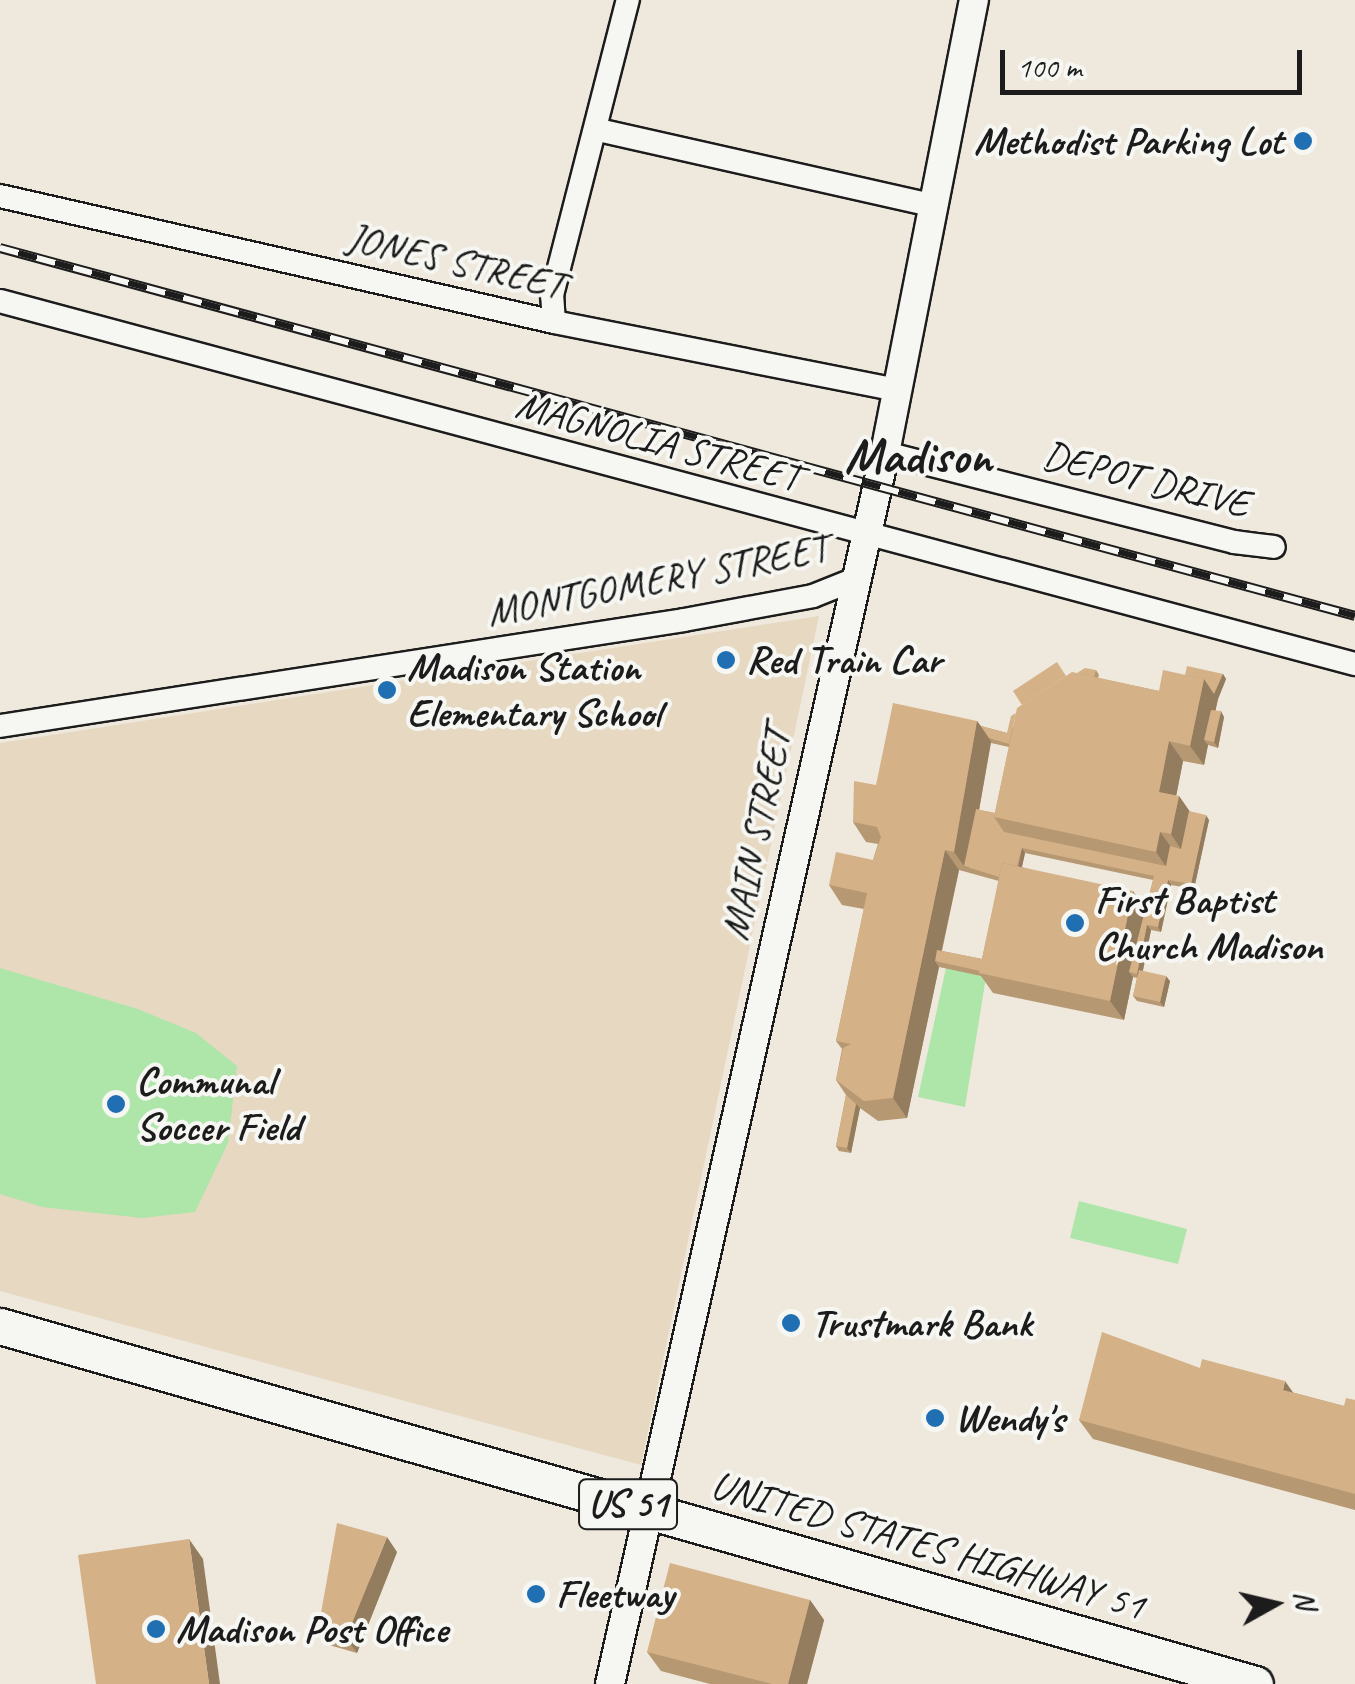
<!DOCTYPE html>
<style>
body{margin:0}
#map{position:relative;width:1355px;height:1684px;overflow:hidden;background:#efe8dc;font-family:Caveat,sans-serif}
div>[style]{position:absolute}
.built>*{inset:0;background:#e7d8c2}
.green>*{inset:0;background:#aee5a9}
.roads{filter:drop-shadow(2px 0 #1c1c1c) drop-shadow(-2px 0 #1c1c1c) drop-shadow(0 2px #1c1c1c) drop-shadow(0 -2px #1c1c1c)}
.minor>*{height:22px;margin:-11px;padding:0 11px;transform-origin:11px;border-radius:11px;background:#f6f6f2}
.tertiary>*{height:28px;margin:-14px;padding:0 14px;transform-origin:14px;border-radius:14px;background:#f6f6f2}
.primary>*{height:35px;margin:-17.5px;padding:0 17.5px;transform-origin:17.5px;border-radius:17.5px;background:#f6f6f2}
.rail>*{height:10px;margin-top:-5px;transform-origin:0;background:repeating-linear-gradient(90deg,#f6f6f2 0 19px,#1c1c1c 0 38px);box-sizing:border-box;border-block:2px solid #1c1c1c}
.wall>*{inset:0;background:#b69873}
.shaded-wall>*{inset:0;background:#947c5e}
.building>*{inset:0;background:#d4b186}
.dots>*{width:28px;height:28px;translate:-50% -50%;box-sizing:border-box;border:5px solid #f6f6f2;border-radius:50%}
span{translate:-50% -50%;white-space:nowrap;text-align:center;line-height:1.15;-webkit-text-stroke:8px #f6f6f2;paint-order:stroke}
.shield-label span{padding:2px 8px;background:#f6f6f2;border:2px solid;border-radius:8px;-webkit-text-stroke-width:0}
.shield-label{font-size:38px;color:#1c1c1c;font-weight:700}
.poi-label{font-size:40px;color:#1c1c1c;font-weight:700}
.right{translate:-100% -50%;text-align:right}
.left{translate:0 -50%;text-align:left}
.street-label{font-size:40px;color:#1c1c1c}
.district-label{font-size:50px;color:#1c1c1c;font-weight:700}
.north{position:absolute;left:1225px;top:1554px;width:100px;height:100px;-webkit-text-stroke:8px #f6f6f2;paint-order:stroke;rotate:82deg;font-size:28px;font-weight:700;line-height:40px;text-align:center;color:#1c1c1c}
.north::after{content:'';display:block;margin:auto;width:35px;height:45px;background:#1c1c1c;clip-path:polygon(50% 0,100% 100%,50% 72%,0 100%)}
.scale{position:absolute;left:1000px;top:50px;width:302px;height:45px;box-sizing:border-box;border:5px solid #1c1c1c;border-top:0;padding-left:12px;font-size:30px;line-height:35px;white-space:nowrap;color:#1c1c1c;-webkit-text-stroke:8px #f6f6f2;paint-order:stroke}
</style>
<div id="map">
<div class="built">
<div style="clip-path:polygon(819px 616px,641px 1465px,0 1291px,0 743px)"></div>
</div>
<div class="green">
<div style="clip-path:polygon(0 968px,138px 1009px,196px 1033px,237px 1066px,228px 1143px,195px 1212px,142px 1218px,42px 1207px,0 1194px)"></div>
<div style="clip-path:polygon(946px 968px,986px 977px,965px 1107px,918px 1097px)"></div>
<div style="clip-path:polygon(1079px 1201px,1187px 1229px,1178px 1264px,1070px 1238px)"></div>
</div>
<div class="roads">
<div class="minor">
<div style="left:598px;top:130px;width:344px;rotate:12.7deg"></div>
<div style="left:0;top:196px;width:568px;rotate:12.81deg"></div>
<div style="left:554px;top:322px;width:350px;rotate:11.2deg"></div>
<div style="left:0;top:301px;width:1403px;rotate:15deg"></div>
<div style="left:554px;top:322px;width:27px;rotate:-94deg"></div>
<div style="left:552px;top:295px;width:305px;rotate:-75.6deg"></div>
<div style="left:885px;top:453px;width:360px;rotate:14.3deg"></div>
<div style="left:1234px;top:542px;width:40px;rotate:7.1deg"></div>
<div style="left:0;top:726px;width:692px;rotate:-8.81deg"></div>
<div style="left:684px;top:620px;width:131px;rotate:-10.5deg"></div>
<div style="left:813px;top:596px;width:43px;rotate:-21.8deg"></div>
</div>
<div class="tertiary">
<div style="left:610px;top:1684px;width:1261px;rotate:-77.41deg"></div>
<div style="left:885px;top:453px;width:462px;rotate:-78.9deg"></div>
</div>
<div class="primary">
<div style="left:0;top:1326px;width:1305px;rotate:15.92deg"></div>
</div>
</div>
<div class="rail">
<div style="left:0;top:248px;width:1404px;rotate:15.19deg"></div>
</div>
<div class="wall">
<div style="clip-path:polygon(evenodd,1096px 670px,1099px 675px,1098px 678px,1159px 691px,1185px 675px,1223px 674px,1226px 679px,1218px 699px,1215px 711px,1224px 717px,1218px 748px,1208px 745px,1204px 765px,1183px 761px,1176px 796px,1179px 796px,1189px 811px,1209px 820px,1194px 889px,1171px 885px,1161px 932px,1151px 930px,1143px 971px,1170px 981px,1164px 1007px,1137px 1001px,1133px 996px,1137px 978px,1133px 977px,1124px 1020px,993px 993px,981px 976px,939px 967px,907px 1118px,878px 1121px,860px 1108px,851px 1153px,839px 1151px,836px 1146px,846px 1095px,836px 1080px,842px 1049px,836px 1041px,864px 909px,842px 905px,829px 885px,873px 860px,878px 844px,866px 842px,853px 822px,876px 785px,977px 721px,981px 726px,1007px 733px,1066px 676px,1096px 670px,991px 743px,1009px 747px,995px 813px,979px 810px,991px 743px,1096px 670px,1025px 853px,1153px 880px,1146px 909px,1022px 867px,1025px 853px,1096px 670px,959px 870px,999px 881px,982px 959px,942px 951px,959px 870px)"></div>
<div style="clip-path:polygon(1200px 1368px,1344px 1406px,1355px 1400px,1355px 1510px,1093px 1439px,1079px 1420px)"></div>
<div style="clip-path:polygon(397px 1552px,357px 1653px,329px 1645px,318px 1630px)"></div>
<div style="clip-path:polygon(810px 1600px,824px 1620px,807px 1684px,710px 1684px,661px 1671px,647px 1652px)"></div>
</div>
<div class="shaded-wall">
<div style="clip-path:polygon(1223px 674px,1226px 679px,1218px 699px,1209px 741px,1204px 740px,1208px 745px,1204px 765px,1190px 746px,1204px 679px)"></div>
<div style="clip-path:polygon(1221px 711px,1224px 717px,1218px 748px,1214px 742px)"></div>
<div style="clip-path:polygon(977px 721px,991px 741px,969px 868px,964px 866px,954px 852px)"></div>
<div style="clip-path:polygon(1169px 741px,1183px 761px,1173px 812px,1159px 792px)"></div>
<div style="clip-path:polygon(1179px 796px,1193px 816px,1184px 854px,1171px 834px)"></div>
<div style="clip-path:polygon(1206px 815px,1209px 820px,1194px 889px,1191px 884px)"></div>
<div style="clip-path:polygon(1160px 832px,1174px 851px,1170px 872px,1156px 852px)"></div>
<div style="clip-path:polygon(1022px 848px,1025px 853px,997px 977px)"></div>
<div style="clip-path:polygon(945px 850px,959px 870px,939px 962px,935px 961px,939px 967px,907px 1118px,893px 1098px)"></div>
<div style="clip-path:polygon(1168px 880px,1171px 885px,1161px 932px,1158px 927px)"></div>
<div style="clip-path:polygon(1133px 891px,1146px 911px,1129px 972px,1133px 977px,1124px 1020px,1110px 1001px)"></div>
<div style="clip-path:polygon(1147px 925px,1151px 930px,1141px 979px,1137px 974px)"></div>
<div style="clip-path:polygon(1166px 976px,1170px 981px,1164px 1007px,1160px 1002px)"></div>
<div style="clip-path:polygon(856px 1104px,860px 1108px,851px 1153px,847px 1148px)"></div>
<div style="clip-path:polygon(1285px 1381px,1299px 1401px,1283px 1390px)"></div>
<div style="clip-path:polygon(387px 1537px,397px 1552px,357px 1653px,346px 1638px)"></div>
<div style="clip-path:polygon(189px 1539px,203px 1559px,220px 1684px,209px 1684px)"></div>
<div style="clip-path:polygon(810px 1600px,824px 1620px,807px 1684px,788px 1684px)"></div>
</div>
<div class="building">
<div style="clip-path:polygon(1057px 662px,1066px 676px,1022px 705px,1013px 691px)"></div>
<div style="clip-path:polygon(1187px 666px,1223px 674px,1214px 694px,1204px 679px,1185px 675px)"></div>
<div style="clip-path:polygon(1085px 668px,1096px 670px,1094px 677px,1077px 673px)"></div>
<div style="clip-path:polygon(1163px 670px,1204px 679px,1190px 746px,1169px 741px,1159px 792px,1179px 796px,1171px 834px,1160px 832px,1156px 852px,994px 817px,1017px 708px,1072px 672px,1159px 691px)"></div>
<div style="clip-path:polygon(893px 703px,977px 721px,954px 852px,945px 850px,893px 1098px,864px 1101px,836px 1080px,843px 1048px,851px 1044px,836px 1041px,867px 893px,829px 885px,836px 852px,873px 860px,881px 837px,877px 827px,853px 822px,854px 781px,876px 785px)"></div>
<div style="clip-path:polygon(1211px 710px,1221px 711px,1214px 742px,1204px 740px)"></div>
<div style="clip-path:polygon(1016px 713px,1009px 744px,989px 738px,981px 726px,1007px 733px,1011px 716px)"></div>
<div style="clip-path:polygon(976px 809px,995px 813px,994px 817px,1004px 832px,1166px 866px,1170px 846px,1181px 849px,1189px 811px,1206px 815px,1191px 884px,1168px 880px,1158px 927px,1147px 925px,1137px 974px,1129px 972px,1154px 876px,1022px 848px,1017px 866px,1002px 863px,999px 877px,964px 866px)"></div>
<div style="clip-path:polygon(1002px 863px,1133px 891px,1110px 1001px,979px 973px)"></div>
<div style="clip-path:polygon(937px 950px,982px 959px,980px 971px,935px 961px)"></div>
<div style="clip-path:polygon(1139px 970px,1166px 976px,1160px 1002px,1133px 996px)"></div>
<div style="clip-path:polygon(846px 1095px,856px 1104px,847px 1148px,836px 1146px)"></div>
<div style="clip-path:polygon(1102px 1332px,1200px 1368px,1202px 1359px,1285px 1381px,1283px 1390px,1344px 1406px,1346px 1398px,1355px 1400px,1355px 1494px,1079px 1420px)"></div>
<div style="clip-path:polygon(337px 1523px,387px 1537px,346px 1638px,318px 1630px)"></div>
<div style="clip-path:polygon(189px 1539px,209px 1684px,96px 1684px,78px 1555px)"></div>
<div style="clip-path:polygon(670px 1563px,810px 1600px,788px 1684px,772px 1684px,647px 1652px)"></div>
</div>
<div class="dots">
<div style="left:1303px;top:141px;background:#1f6fb2"></div>
<div style="left:726px;top:660px;background:#1f6fb2"></div>
<div style="left:387px;top:690px;background:#1f6fb2"></div>
<div style="left:1075px;top:923px;background:#1f6fb2"></div>
<div style="left:116px;top:1104px;background:#1f6fb2"></div>
<div style="left:791px;top:1323px;background:#1f6fb2"></div>
<div style="left:935px;top:1418px;background:#1f6fb2"></div>
<div style="left:536px;top:1594px;background:#1f6fb2"></div>
<div style="left:156px;top:1629px;background:#1f6fb2"></div>
</div>
<div class="shield-label">
<span style="left:628px;top:1504px">US 51</span>
</div>
<div class="poi-label">
<span class="right" style="left:1283px;top:141px">Methodist Parking Lot</span>
<span class="left" style="left:746px;top:660px">Red Train Car</span>
<span class="left" style="left:407px;top:690px">Madison Station<br>Elementary School</span>
<span class="left" style="left:1095px;top:923px">First Baptist<br>Church Madison</span>
<span class="left" style="left:136px;top:1104px">Communal<br>Soccer Field</span>
<span class="left" style="left:811px;top:1323px">Trustmark Bank</span>
<span class="left" style="left:955px;top:1418px">Wendy's</span>
<span class="left" style="left:556px;top:1594px">Fleetway</span>
<span class="left" style="left:176px;top:1629px">Madison Post Office</span>
</div>
<div class="street-label">
<span style="left:456px;top:261px;rotate:13deg">JONES STREET</span>
<span style="left:658px;top:441px;rotate:15deg">MAGNOLIA STREET</span>
<span style="left:1146px;top:479px;rotate:14deg">DEPOT DRIVE</span>
<span style="left:657px;top:580px;rotate:-11deg">MONTGOMERY STREET</span>
<span style="left:756px;top:834px;rotate:-78deg">MAIN STREET</span>
<span style="left:928px;top:1545px;rotate:16deg">UNITED STATES HIGHWAY 51</span>
</div>
<div class="district-label">
<span style="left:918px;top:456px">Madison</span>
</div>
<div class="north">N</div>
<div class="scale">100 m</div>
</div>
